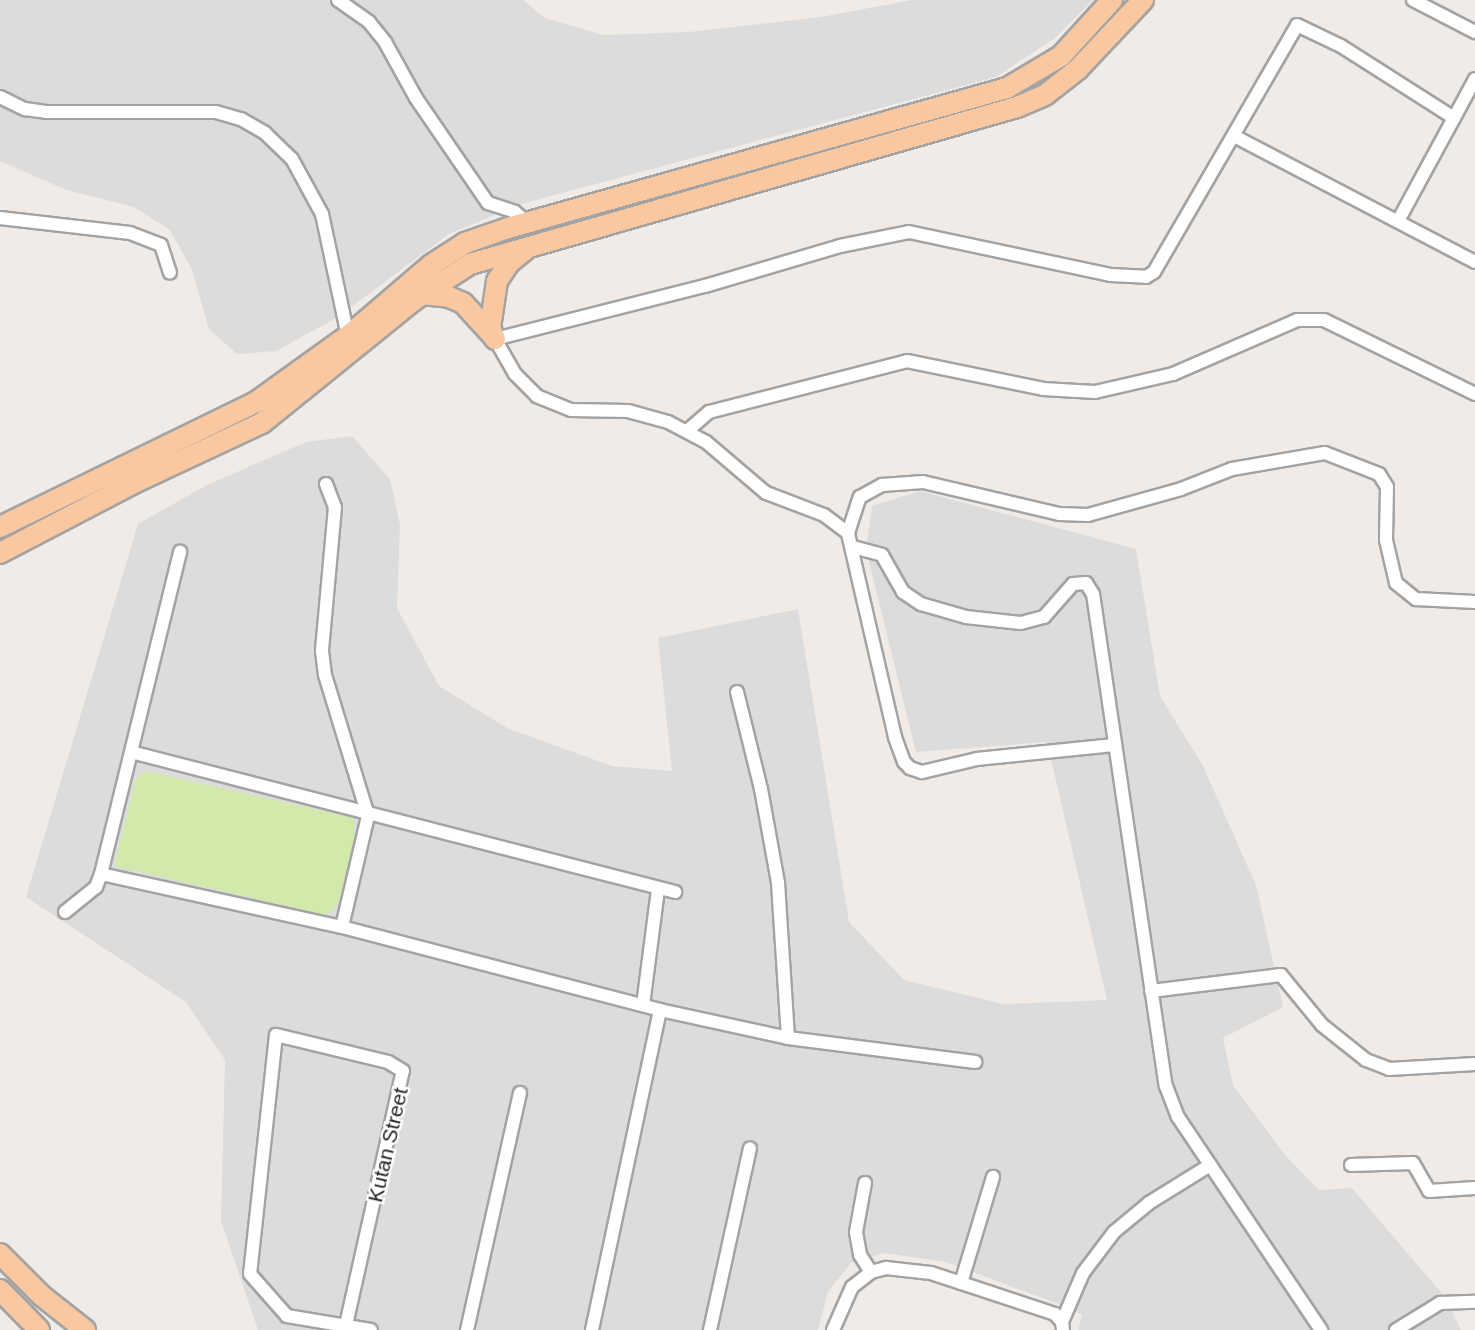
<!DOCTYPE html>
<style>
body{margin:0}
#map{position:relative;width:1475px;height:1330px;overflow:hidden;background:#f0ebe6;font-family:Arial,sans-serif}
div>[style]{position:absolute}
.residential>*{inset:0;background:#dddcdc}
.grass>*{inset:0;background:#d2e9ac}
.roads{filter:drop-shadow(2px 0 #a3a3a3) drop-shadow(-2px 0 #a3a3a3) drop-shadow(0 2px #a3a3a3) drop-shadow(0 -2px #a3a3a3)}
.street>*{height:12px;margin:-6px;padding:0 6px;transform-origin:6px;border-radius:6px;background:#fff}
.primary>*{height:20px;margin:-10px;padding:0 10px;transform-origin:10px;border-radius:10px;background:#fac8a0}
span{translate:-50% -50%;white-space:nowrap;text-align:center;line-height:1.15;-webkit-text-stroke:5px #fff;paint-order:stroke}
.street-label{font-size:21px;color:#1f1f1f}
</style>
<div id="map">
<div class="residential">
<div style="clip-path:polygon(0 0,523px 0,545px 18px,603px 35px,689px 32px,821px 17px,912px 0,1093px 0,1055px 38px,996px 77px,521px 204px,449px 234px,338px 317px,276px 351px,237px 354px,209px 329px,192px 270px,170px 230px,134px 207px,66px 190px,0 161px)"></div>
<div style="clip-path:polygon(352px 436px,390px 479px,400px 525px,397px 608px,439px 686px,509px 729px,612px 766px,672px 771px,658px 638px,798px 609px,849px 922px,904px 980px,1003px 1004px,1107px 1000px,1047px 742px,916px 752px,866px 550px,872px 506px,920px 491px,1136px 549px,1160px 696px,1203px 766px,1256px 885px,1283px 1007px,1223px 1038px,1233px 1085px,1285px 1155px,1319px 1190px,1352px 1188px,1445px 1297px,1461px 1330px,1078px 1330px,1082px 1315px,1056px 1303px,946px 1262px,884px 1253px,851px 1263px,828px 1292px,818px 1330px,258px 1330px,221px 1221px,225px 1060px,186px 1002px,26px 897px,138px 524px,207px 485px,306px 442px)"></div>
</div>
<div class="grass">
<div style="clip-path:polygon(146px 771px,354px 818px,354px 839px,338px 904px,326px 915px,114px 866px,136px 779px)"></div>
</div>
<div class="roads">
<div class="street">
<div style="left:338px;top:0;width:38px;rotate:35deg"></div>
<div style="left:369px;top:22px;width:26px;rotate:51deg"></div>
<div style="left:385px;top:42px;width:64px;rotate:61deg"></div>
<div style="left:416px;top:98px;width:127px;rotate:55.6deg"></div>
<div style="left:488px;top:203px;width:28px;rotate:18deg"></div>
<div style="left:515px;top:212px;width:16px;rotate:40deg"></div>
<div style="left:1413px;top:0;width:70px;rotate:27.3deg"></div>
<div style="left:0;top:97px;width:28px;rotate:26deg"></div>
<div style="left:25px;top:109px;width:21px;rotate:8deg"></div>
<div style="left:46px;top:112px;width:170px"></div>
<div style="left:216px;top:112px;width:26px;rotate:16deg"></div>
<div style="left:241px;top:119px;width:28px;rotate:30deg"></div>
<div style="left:265px;top:133px;width:37px;rotate:44deg"></div>
<div style="left:292px;top:159px;width:63px;rotate:61.4deg"></div>
<div style="left:322px;top:214px;width:125px;rotate:78deg"></div>
<div style="left:1234px;top:136px;width:272px;rotate:27.6deg"></div>
<div style="left:0;top:218px;width:131px;rotate:6.6deg"></div>
<div style="left:130px;top:233px;width:33px;rotate:21deg"></div>
<div style="left:161px;top:245px;width:29px;rotate:72deg"></div>
<div style="left:1398px;top:221px;width:117px;rotate:-61.5deg"></div>
<div style="left:687px;top:431px;width:29px;rotate:-41deg"></div>
<div style="left:709px;top:412px;width:204px;rotate:-14.4deg"></div>
<div style="left:907px;top:361px;width:139px;rotate:11.6deg"></div>
<div style="left:1043px;top:389px;width:52px;rotate:3.3deg"></div>
<div style="left:1095px;top:392px;width:80px;rotate:-13deg"></div>
<div style="left:1173px;top:374px;width:135px;rotate:-23.5deg"></div>
<div style="left:1297px;top:320px;width:27px"></div>
<div style="left:1324px;top:320px;width:168px;rotate:26.1deg"></div>
<div style="left:326px;top:484px;width:25px;rotate:69deg"></div>
<div style="left:335px;top:507px;width:145px;rotate:95.2deg"></div>
<div style="left:322px;top:651px;width:24px;rotate:83deg"></div>
<div style="left:325px;top:675px;width:147px;rotate:73deg"></div>
<div style="left:368px;top:816px;width:114px;rotate:103.2deg"></div>
<div style="left:848px;top:533px;width:38px;rotate:-72deg"></div>
<div style="left:860px;top:497px;width:25px;rotate:-29deg"></div>
<div style="left:882px;top:485px;width:41px;rotate:-4.2deg"></div>
<div style="left:923px;top:482px;width:140px;rotate:13.2deg"></div>
<div style="left:1059px;top:514px;width:29px;rotate:2deg"></div>
<div style="left:1088px;top:515px;width:97px;rotate:-15.6deg"></div>
<div style="left:1181px;top:489px;width:55px;rotate:-21.4deg"></div>
<div style="left:1232px;top:469px;width:94px;rotate:-9.8deg"></div>
<div style="left:1325px;top:453px;width:58px;rotate:21.3deg"></div>
<div style="left:1379px;top:474px;width:15px;rotate:58deg"></div>
<div style="left:1387px;top:487px;width:53px;rotate:91.1deg"></div>
<div style="left:1386px;top:540px;width:44px;rotate:76.9deg"></div>
<div style="left:1396px;top:583px;width:26px;rotate:39deg"></div>
<div style="left:1416px;top:599px;width:59px;rotate:2.9deg"></div>
<div style="left:853px;top:547px;width:30px;rotate:15deg"></div>
<div style="left:882px;top:555px;width:43px;rotate:60.4deg"></div>
<div style="left:903px;top:592px;width:22px;rotate:34deg"></div>
<div style="left:921px;top:604px;width:47px;rotate:16.1deg"></div>
<div style="left:966px;top:617px;width:55px;rotate:6.2deg"></div>
<div style="left:1021px;top:623px;width:24px;rotate:-15deg"></div>
<div style="left:1044px;top:617px;width:44px;rotate:-48.7deg"></div>
<div style="left:1073px;top:584px;width:13px;rotate:-4deg"></div>
<div style="left:1086px;top:583px;width:13px;rotate:58deg"></div>
<div style="left:1093px;top:594px;width:497px;rotate:81.6deg"></div>
<div style="left:1166px;top:1086px;width:33px;rotate:69deg"></div>
<div style="left:1178px;top:1117px;width:257px;rotate:56.1deg"></div>
<div style="left:737px;top:692px;width:100px;rotate:76.1deg"></div>
<div style="left:761px;top:789px;width:96px;rotate:79.7deg"></div>
<div style="left:778px;top:883px;width:155px;rotate:86.3deg"></div>
<div style="left:1114px;top:745px;width:138px;rotate:174.2deg"></div>
<div style="left:977px;top:759px;width:57px;rotate:166.7deg"></div>
<div style="left:922px;top:772px;width:13px;rotate:-162deg"></div>
<div style="left:910px;top:768px;width:8px;rotate:-135deg"></div>
<div style="left:904px;top:762px;width:27px;rotate:-110deg"></div>
<div style="left:895px;top:737px;width:209px;rotate:-103deg"></div>
<div style="left:848px;top:533px;width:30px;rotate:-143deg"></div>
<div style="left:824px;top:515px;width:62px;rotate:-159.2deg"></div>
<div style="left:766px;top:493px;width:79px;rotate:-139.6deg"></div>
<div style="left:706px;top:442px;width:43px;rotate:-152.2deg"></div>
<div style="left:668px;top:422px;width:41px;rotate:-164.6deg"></div>
<div style="left:628px;top:411px;width:57px;rotate:-179deg"></div>
<div style="left:571px;top:410px;width:37px;rotate:-158deg"></div>
<div style="left:537px;top:396px;width:31px;rotate:-135deg"></div>
<div style="left:515px;top:374px;width:40px;rotate:-119.7deg"></div>
<div style="left:495px;top:339px;width:217px;rotate:-14.2deg"></div>
<div style="left:705px;top:286px;width:141px;rotate:-16.5deg"></div>
<div style="left:840px;top:246px;width:70px;rotate:-11.5deg"></div>
<div style="left:909px;top:232px;width:207px;rotate:12deg"></div>
<div style="left:1111px;top:275px;width:35px;rotate:3deg"></div>
<div style="left:1146px;top:277px;width:9px;rotate:-32deg"></div>
<div style="left:1154px;top:272px;width:285px;rotate:-59.9deg"></div>
<div style="left:1297px;top:25px;width:49px;rotate:25.5deg"></div>
<div style="left:1341px;top:46px;width:134px;rotate:32.5deg"></div>
<div style="left:1454px;top:118px;width:44px;rotate:-61.7deg"></div>
<div style="left:131px;top:752px;width:562px;rotate:14.43deg"></div>
<div style="left:101px;top:874px;width:247px;rotate:12.4deg"></div>
<div style="left:342px;top:927px;width:329px;rotate:14.6deg"></div>
<div style="left:660px;top:1010px;width:131px;rotate:12.3deg"></div>
<div style="left:788px;top:1038px;width:189px;rotate:7.3deg"></div>
<div style="left:65px;top:912px;width:40px;rotate:-39deg"></div>
<div style="left:96px;top:887px;width:14px;rotate:-69deg"></div>
<div style="left:101px;top:874px;width:332px;rotate:-76.2deg"></div>
<div style="left:1151px;top:991px;width:131px;rotate:-7deg"></div>
<div style="left:1281px;top:975px;width:65px;rotate:50.6deg"></div>
<div style="left:1322px;top:1025px;width:56px;rotate:38.5deg"></div>
<div style="left:1366px;top:1060px;width:25px;rotate:21deg"></div>
<div style="left:1389px;top:1069px;width:86px;rotate:-3.3deg"></div>
<div style="left:643px;top:1005px;width:116px;rotate:-82.6deg"></div>
<div style="left:1351px;top:1165px;width:62px;rotate:-1.8deg"></div>
<div style="left:1413px;top:1163px;width:32px;rotate:60deg"></div>
<div style="left:1429px;top:1191px;width:46px;rotate:-3.7deg"></div>
<div style="left:865px;top:1183px;width:50px;rotate:100.4deg"></div>
<div style="left:856px;top:1232px;width:23px;rotate:80deg"></div>
<div style="left:860px;top:1255px;width:20px;rotate:57deg"></div>
<div style="left:961px;top:1283px;width:111px;rotate:-73.2deg"></div>
<div style="left:346px;top:1325px;width:260px;rotate:-77.4deg"></div>
<div style="left:403px;top:1071px;width:17px;rotate:-149deg"></div>
<div style="left:388px;top:1062px;width:115px;rotate:-166.4deg"></div>
<div style="left:276px;top:1035px;width:240px;rotate:96.2deg"></div>
<div style="left:250px;top:1274px;width:56px;rotate:48.6deg"></div>
<div style="left:287px;top:1316px;width:85px;rotate:9.5deg"></div>
<div style="left:467px;top:1330px;width:243px;rotate:-77.4deg"></div>
<div style="left:592px;top:1330px;width:327px;rotate:-78deg"></div>
<div style="left:710px;top:1330px;width:186px;rotate:-77.6deg"></div>
<div style="left:833px;top:1330px;width:47px;rotate:-66.2deg"></div>
<div style="left:852px;top:1287px;width:24px;rotate:-38deg"></div>
<div style="left:871px;top:1272px;width:16px;rotate:-15deg"></div>
<div style="left:886px;top:1268px;width:45px;rotate:6.3deg"></div>
<div style="left:931px;top:1273px;width:131px;rotate:18.3deg"></div>
<div style="left:1055px;top:1314px;width:11px;rotate:49deg"></div>
<div style="left:1063px;top:1330px;width:8px;rotate:-97deg"></div>
<div style="left:1062px;top:1322px;width:53px;rotate:-66.8deg"></div>
<div style="left:1083px;top:1273px;width:51px;rotate:-52.9deg"></div>
<div style="left:1114px;top:1232px;width:45px;rotate:-39.6deg"></div>
<div style="left:1149px;top:1203px;width:72px;rotate:-31.9deg"></div>
<div style="left:1396px;top:1330px;width:52px;rotate:-31.5deg"></div>
<div style="left:1440px;top:1303px;width:35px;rotate:-2deg"></div>
</div>
<div class="primary">
<div style="left:422px;top:294px;width:27px;rotate:6deg"></div>
<div style="left:449px;top:297px;width:15px;rotate:23deg"></div>
<div style="left:463px;top:303px;width:46px;rotate:47.6deg"></div>
<div style="left:495px;top:339px;width:12px;rotate:-114deg"></div>
<div style="left:490px;top:328px;width:48px;rotate:-81.5deg"></div>
<div style="left:497px;top:281px;width:22px;rotate:-56deg"></div>
<div style="left:509px;top:263px;width:21px;rotate:-39deg"></div>
<div style="left:0;top:527px;width:285px;rotate:-26deg"></div>
<div style="left:256px;top:402px;width:113px;rotate:-35.7deg"></div>
<div style="left:348px;top:336px;width:109px;rotate:-40.5deg"></div>
<div style="left:431px;top:265px;width:40px;rotate:-32.9deg"></div>
<div style="left:465px;top:243px;width:46px;rotate:-19.2deg"></div>
<div style="left:508px;top:228px;width:518px;rotate:-15.67deg"></div>
<div style="left:1007px;top:88px;width:63px;rotate:-30.7deg"></div>
<div style="left:1061px;top:56px;width:76px;rotate:-47.7deg"></div>
<div style="left:0;top:553px;width:153px;rotate:-27.6deg"></div>
<div style="left:136px;top:482px;width:139px;rotate:-25.1deg"></div>
<div style="left:262px;top:423px;width:196px;rotate:-39deg"></div>
<div style="left:414px;top:300px;width:67px;rotate:-32.7deg"></div>
<div style="left:470px;top:264px;width:569px;rotate:-16.01deg"></div>
<div style="left:1017px;top:107px;width:30px;rotate:-23deg"></div>
<div style="left:1045px;top:95px;width:42px;rotate:-38.2deg"></div>
<div style="left:1078px;top:69px;width:95px;rotate:-46.7deg"></div>
<div style="left:0;top:1254px;width:59px;rotate:45deg"></div>
<div style="left:42px;top:1296px;width:55px;rotate:38.3deg"></div>
<div style="left:0;top:1290px;width:56px;rotate:45.7deg"></div>
</div>
</div>
<div class="street-label">
<span style="left:388px;top:1145px;rotate:-77deg">Kutan Street</span>
</div>
</div>
